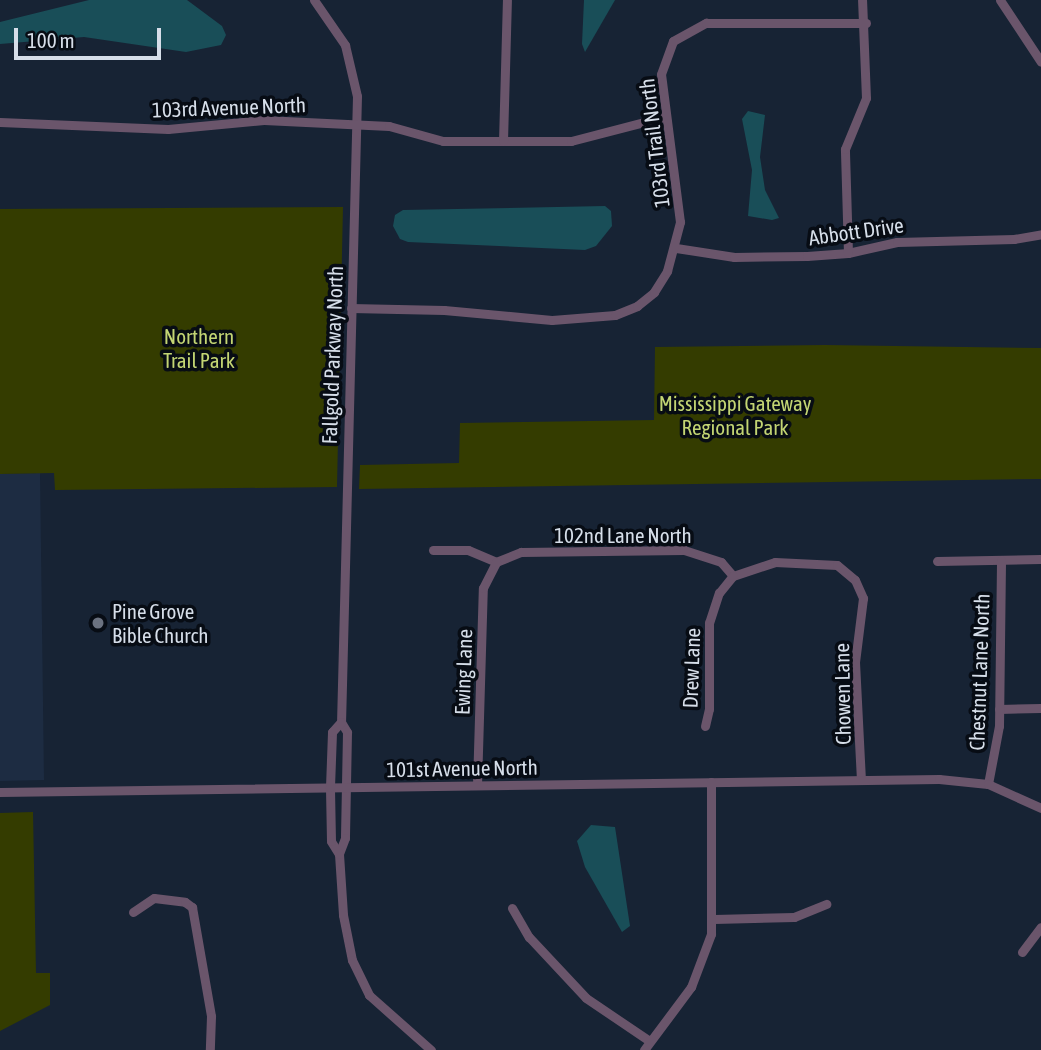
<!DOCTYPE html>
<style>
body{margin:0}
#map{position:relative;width:1041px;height:1050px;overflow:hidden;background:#172334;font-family:"Asap Condensed",sans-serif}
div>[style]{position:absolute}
.built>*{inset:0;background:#1d2c42}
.green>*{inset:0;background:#343c00}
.water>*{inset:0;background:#194e58}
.minor>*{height:9px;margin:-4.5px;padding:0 4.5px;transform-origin:4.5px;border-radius:4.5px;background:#6a556b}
.dots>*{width:19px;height:19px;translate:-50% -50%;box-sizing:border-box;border:4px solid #070c14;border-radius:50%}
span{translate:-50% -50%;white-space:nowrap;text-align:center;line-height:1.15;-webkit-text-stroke:7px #070c14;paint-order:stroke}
.street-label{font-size:21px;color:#d6dee9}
.park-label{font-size:21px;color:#c3d573}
.poi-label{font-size:21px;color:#d6dee9}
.left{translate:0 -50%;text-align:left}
.scale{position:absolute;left:14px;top:28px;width:147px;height:32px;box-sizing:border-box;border:4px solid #d6dee9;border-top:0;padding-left:9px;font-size:21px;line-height:24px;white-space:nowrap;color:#d6dee9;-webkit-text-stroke:5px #070c14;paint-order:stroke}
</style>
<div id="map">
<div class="built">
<div style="clip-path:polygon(40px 473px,44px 780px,0 781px,0 474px)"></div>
</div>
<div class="green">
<div style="clip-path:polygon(343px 207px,337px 487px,55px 490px,54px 473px,0 474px,0 209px)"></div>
<div style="clip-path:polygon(825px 345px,1041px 348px,1041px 479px,359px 489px,360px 465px,459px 463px,460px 423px,654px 420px,655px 347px)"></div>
<div style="clip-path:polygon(33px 812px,36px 973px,50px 973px,50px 1005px,0 1031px,0 813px)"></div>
</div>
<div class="water">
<div style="clip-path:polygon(89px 0,187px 0,222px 26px,226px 35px,221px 45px,186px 52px,84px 37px,0 44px,0 22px)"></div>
<div style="clip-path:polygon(584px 0,615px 0,585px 52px,582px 44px)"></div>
<div style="clip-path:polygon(748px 111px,765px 115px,760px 157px,765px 190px,779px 218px,772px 220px,748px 216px,752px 170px,742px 119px)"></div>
<div style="clip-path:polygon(605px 206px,611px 211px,612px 226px,596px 246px,585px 250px,408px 242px,400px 239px,393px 226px,395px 215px,403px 210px)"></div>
<div style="clip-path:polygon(591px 825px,615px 827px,630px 926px,622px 932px,585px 867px,577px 841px)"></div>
</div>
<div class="minor">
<div style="left:314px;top:0;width:55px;rotate:55.4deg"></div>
<div style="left:345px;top:45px;width:52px;rotate:76.8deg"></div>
<div style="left:357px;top:96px;width:626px;rotate:91.46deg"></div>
<div style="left:341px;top:722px;width:12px;rotate:59deg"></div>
<div style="left:347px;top:732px;width:106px;rotate:91.1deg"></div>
<div style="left:345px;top:838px;width:17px;rotate:111deg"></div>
<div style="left:339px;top:854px;width:61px;rotate:86.2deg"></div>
<div style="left:343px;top:915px;width:46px;rotate:78.7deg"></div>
<div style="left:352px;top:960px;width:39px;rotate:64deg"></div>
<div style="left:369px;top:995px;width:83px;rotate:41.6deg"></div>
<div style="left:1000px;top:0;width:74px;rotate:56.5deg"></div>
<div style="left:0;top:122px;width:168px;rotate:2.4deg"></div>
<div style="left:168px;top:129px;width:96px;rotate:-5.4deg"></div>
<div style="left:264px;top:120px;width:125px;rotate:2.7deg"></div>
<div style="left:389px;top:126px;width:56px;rotate:15.5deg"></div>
<div style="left:443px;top:141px;width:128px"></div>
<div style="left:571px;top:141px;width:96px;rotate:-14.5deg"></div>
<div style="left:503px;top:141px;width:141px;rotate:-88.4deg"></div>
<div style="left:676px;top:248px;width:59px;rotate:8.8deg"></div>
<div style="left:734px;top:257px;width:73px;rotate:-0.8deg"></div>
<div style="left:807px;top:256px;width:41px;rotate:-4.2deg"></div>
<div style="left:848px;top:253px;width:50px;rotate:-12.7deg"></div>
<div style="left:897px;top:242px;width:117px;rotate:-1.5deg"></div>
<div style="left:1014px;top:239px;width:27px;rotate:-10deg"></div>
<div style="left:848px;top:253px;width:104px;rotate:-91.7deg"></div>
<div style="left:845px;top:149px;width:55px;rotate:-67.6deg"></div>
<div style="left:866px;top:98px;width:98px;rotate:-92.3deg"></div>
<div style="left:351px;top:308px;width:93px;rotate:1.2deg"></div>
<div style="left:444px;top:310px;width:108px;rotate:5.3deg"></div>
<div style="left:552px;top:320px;width:63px;rotate:-4.5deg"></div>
<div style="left:615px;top:315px;width:24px;rotate:-22deg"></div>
<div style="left:637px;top:306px;width:22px;rotate:-39deg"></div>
<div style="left:654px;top:292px;width:25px;rotate:-58deg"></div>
<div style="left:667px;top:271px;width:51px;rotate:-75.1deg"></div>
<div style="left:680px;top:222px;width:149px;rotate:-97.3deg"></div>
<div style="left:661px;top:74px;width:35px;rotate:-70deg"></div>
<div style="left:673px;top:41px;width:38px;rotate:-29deg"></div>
<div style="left:706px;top:23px;width:160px"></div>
<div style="left:433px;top:550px;width:35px"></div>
<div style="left:468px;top:550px;width:30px;rotate:23deg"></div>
<div style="left:496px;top:562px;width:27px;rotate:-22deg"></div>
<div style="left:521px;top:552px;width:163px;rotate:-0.7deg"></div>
<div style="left:684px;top:550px;width:39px;rotate:18deg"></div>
<div style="left:721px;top:562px;width:18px;rotate:49deg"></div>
<div style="left:733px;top:576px;width:44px;rotate:-18.4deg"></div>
<div style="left:775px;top:562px;width:62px;rotate:2.8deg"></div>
<div style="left:837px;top:565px;width:23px;rotate:40deg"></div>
<div style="left:855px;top:580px;width:20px;rotate:66deg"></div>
<div style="left:863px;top:598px;width:64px;rotate:97.1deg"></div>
<div style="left:855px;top:662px;width:118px;rotate:87.1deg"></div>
<div style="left:937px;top:561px;width:104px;rotate:-1.1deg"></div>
<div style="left:999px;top:709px;width:42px;rotate:-1.4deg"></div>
<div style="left:705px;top:726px;width:17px;rotate:-77deg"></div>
<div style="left:709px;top:709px;width:86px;rotate:-90deg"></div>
<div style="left:709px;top:623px;width:32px;rotate:-72deg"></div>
<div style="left:719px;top:593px;width:22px;rotate:-51deg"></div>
<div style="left:988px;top:784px;width:59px;rotate:-79.3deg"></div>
<div style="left:999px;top:726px;width:166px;rotate:-89.3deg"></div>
<div style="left:477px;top:785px;width:197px;rotate:-88.3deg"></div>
<div style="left:483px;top:588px;width:29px;rotate:-63deg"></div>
<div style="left:0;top:792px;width:939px;rotate:-0.79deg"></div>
<div style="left:939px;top:779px;width:49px;rotate:5.8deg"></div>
<div style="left:988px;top:784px;width:58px;rotate:24.4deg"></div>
<div style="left:339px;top:854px;width:15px;rotate:-122deg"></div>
<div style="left:331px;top:841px;width:54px;rotate:-91.1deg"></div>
<div style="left:330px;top:787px;width:55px;rotate:-87.9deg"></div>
<div style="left:332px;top:732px;width:13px;rotate:-48deg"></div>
<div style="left:512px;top:908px;width:34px;rotate:60deg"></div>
<div style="left:529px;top:937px;width:83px;rotate:46.9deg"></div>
<div style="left:586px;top:998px;width:75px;rotate:34.1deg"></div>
<div style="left:133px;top:912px;width:25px;rotate:-34deg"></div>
<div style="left:154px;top:898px;width:31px;rotate:7deg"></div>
<div style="left:185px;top:902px;width:9px;rotate:36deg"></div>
<div style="left:192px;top:907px;width:111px;rotate:80.1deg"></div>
<div style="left:211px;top:1016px;width:34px;rotate:92deg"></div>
<div style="left:714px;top:919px;width:80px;rotate:-1.4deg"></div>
<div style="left:794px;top:917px;width:35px;rotate:-22deg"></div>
<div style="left:1022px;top:952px;width:31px;rotate:-53deg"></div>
<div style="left:644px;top:1050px;width:79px;rotate:-53.3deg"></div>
<div style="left:691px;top:987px;width:57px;rotate:-69.3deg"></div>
<div style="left:711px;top:934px;width:152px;rotate:-90deg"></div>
</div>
<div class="dots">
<div style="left:98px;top:623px;background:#6b7280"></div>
</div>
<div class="street-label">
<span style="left:229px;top:107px;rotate:-2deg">103rd Avenue North</span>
<span style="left:654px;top:143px;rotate:-97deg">103rd Trail North</span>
<span style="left:856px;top:231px;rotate:-8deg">Abbott Drive</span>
<span style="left:332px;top:355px;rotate:-88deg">Fallgold Parkway North</span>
<span style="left:623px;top:535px">102nd Lane North</span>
<span style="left:691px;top:668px;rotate:-88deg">Drew Lane</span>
<span style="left:463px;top:672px;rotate:-88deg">Ewing Lane</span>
<span style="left:979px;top:672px;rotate:-88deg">Chestnut Lane North</span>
<span style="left:842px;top:694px;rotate:-91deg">Chowen Lane</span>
<span style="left:462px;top:768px;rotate:-1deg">101st Avenue North</span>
</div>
<div class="park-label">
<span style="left:199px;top:348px">Northern<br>Trail Park</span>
<span style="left:735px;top:415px">Mississippi Gateway<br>Regional Park</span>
</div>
<div class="poi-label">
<span class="left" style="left:112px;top:623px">Pine Grove<br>Bible Church</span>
</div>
<div class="scale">100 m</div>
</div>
